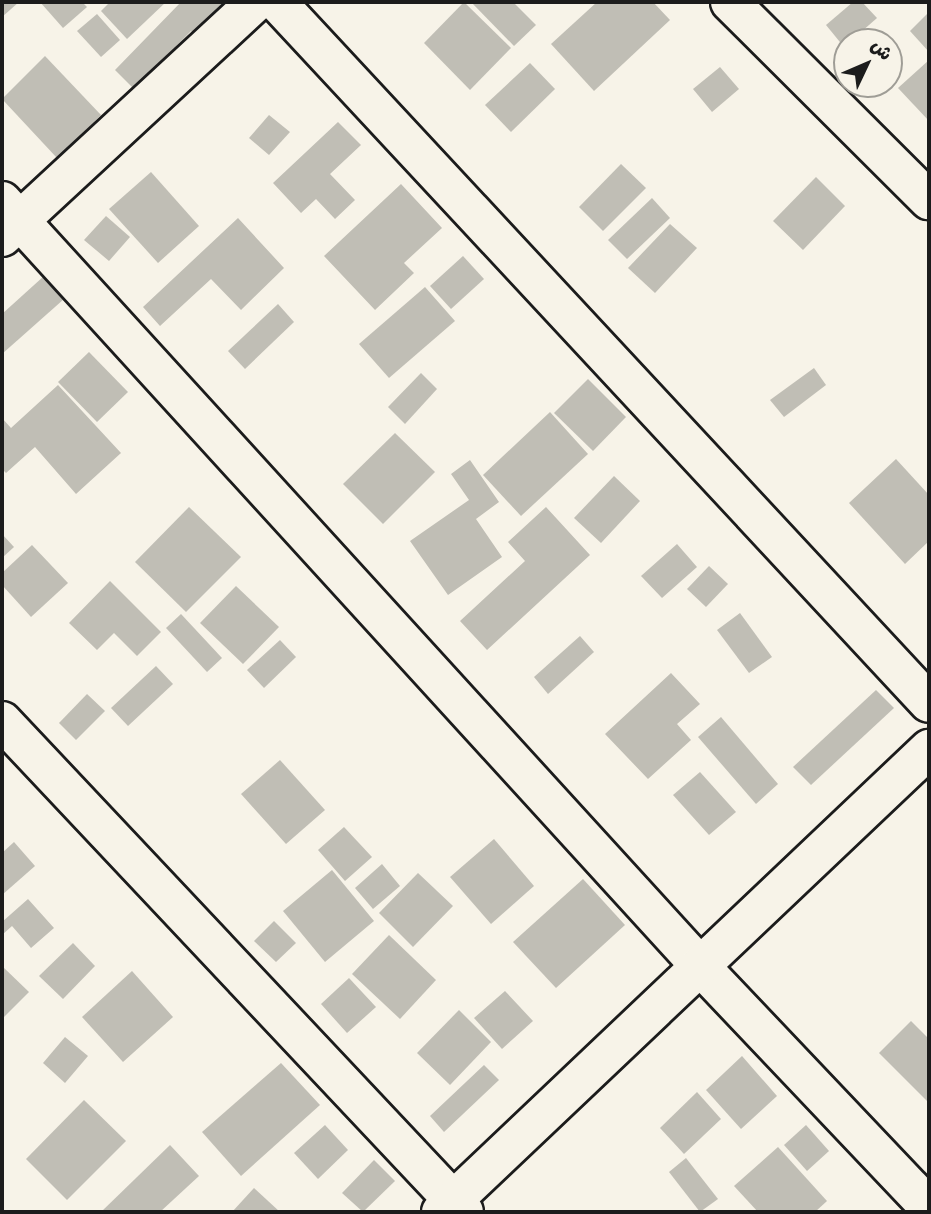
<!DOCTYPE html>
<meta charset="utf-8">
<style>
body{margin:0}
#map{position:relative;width:931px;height:1214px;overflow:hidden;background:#f7f3e8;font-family:"Shantell Sans","Playpen Sans Arabic",sans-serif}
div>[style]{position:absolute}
.building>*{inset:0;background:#c0beb5}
.roads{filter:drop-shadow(2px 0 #1c1c1c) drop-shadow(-2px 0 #1c1c1c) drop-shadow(0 2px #1c1c1c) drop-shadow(0 -2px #1c1c1c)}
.minor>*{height:38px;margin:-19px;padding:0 19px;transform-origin:19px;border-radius:19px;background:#f7f3e8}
span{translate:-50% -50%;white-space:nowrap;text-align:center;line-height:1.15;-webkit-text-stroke:6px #f7f3e8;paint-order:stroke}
.frame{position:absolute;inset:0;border:4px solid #1c1c1c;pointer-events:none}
.north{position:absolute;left:833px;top:28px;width:70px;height:70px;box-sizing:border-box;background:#f7f3e8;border:2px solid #9f9d96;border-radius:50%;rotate:46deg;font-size:19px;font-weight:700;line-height:28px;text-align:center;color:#1c1c1c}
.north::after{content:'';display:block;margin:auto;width:24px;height:32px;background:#1c1c1c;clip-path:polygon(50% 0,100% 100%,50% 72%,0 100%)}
</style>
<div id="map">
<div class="building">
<div style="clip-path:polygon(2px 2px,19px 2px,2px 17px)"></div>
<div style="clip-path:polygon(40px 2px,82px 2px,87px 7px,63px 28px)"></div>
<div style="clip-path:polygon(110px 2px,166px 2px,127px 39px,101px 11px)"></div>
<div style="clip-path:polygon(181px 2px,234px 2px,208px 48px,191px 31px,134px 89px,115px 70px)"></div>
<div style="clip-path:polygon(464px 2px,511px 48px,470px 90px,424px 43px)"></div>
<div style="clip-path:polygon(471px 2px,513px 2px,536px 25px,514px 46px)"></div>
<div style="clip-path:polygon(597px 2px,653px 2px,670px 20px,594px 91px,551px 44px)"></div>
<div style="clip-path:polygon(853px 2px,862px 2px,877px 18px,844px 47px,826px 25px)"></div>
<div style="clip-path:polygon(929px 12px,929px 52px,910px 31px)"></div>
<div style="clip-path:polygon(97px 14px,120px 40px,101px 57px,77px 31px)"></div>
<div style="clip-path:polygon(45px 56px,101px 115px,57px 158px,2px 99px)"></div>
<div style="clip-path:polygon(929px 60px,929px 121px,898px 88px)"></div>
<div style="clip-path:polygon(530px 63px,555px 89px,511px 132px,485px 105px)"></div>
<div style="clip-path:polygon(720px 67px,739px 89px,712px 112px,693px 89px)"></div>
<div style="clip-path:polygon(269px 115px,290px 132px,269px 155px,249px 138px)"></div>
<div style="clip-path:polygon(338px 122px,361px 145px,330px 174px,355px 200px,335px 219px,316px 199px,301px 213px,273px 183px)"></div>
<div style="clip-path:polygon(621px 164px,646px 188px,603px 231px,579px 207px)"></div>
<div style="clip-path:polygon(151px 172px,199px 226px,158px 263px,109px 209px)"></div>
<div style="clip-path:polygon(816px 177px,845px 206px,803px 250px,773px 221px)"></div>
<div style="clip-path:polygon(401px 184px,442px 228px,404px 263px,414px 273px,375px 310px,324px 256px)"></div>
<div style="clip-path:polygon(652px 198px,670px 218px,627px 259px,608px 240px)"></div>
<div style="clip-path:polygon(106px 216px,130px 237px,109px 261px,84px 240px)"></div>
<div style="clip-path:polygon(238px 218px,284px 268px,241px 310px,211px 279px,160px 326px,143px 307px)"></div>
<div style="clip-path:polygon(670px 224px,697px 248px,655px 293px,628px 268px)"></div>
<div style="clip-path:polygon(463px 256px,484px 279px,451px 309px,430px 286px)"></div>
<div style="clip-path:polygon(44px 276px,64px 299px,2px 354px,2px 314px)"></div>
<div style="clip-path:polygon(425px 287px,455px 321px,389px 378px,359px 344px)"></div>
<div style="clip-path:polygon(278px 304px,294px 322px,245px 369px,228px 351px)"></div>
<div style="clip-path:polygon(89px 352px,128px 392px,97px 422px,58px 382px)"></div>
<div style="clip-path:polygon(814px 368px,826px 385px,784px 417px,770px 400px)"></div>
<div style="clip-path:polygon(421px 373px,437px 389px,405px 424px,388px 407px)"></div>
<div style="clip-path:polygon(588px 379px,626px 417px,593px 451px,554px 413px)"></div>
<div style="clip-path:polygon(58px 385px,121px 453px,76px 494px,35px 447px,6px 473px,2px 469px,2px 418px,11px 428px)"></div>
<div style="clip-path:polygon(550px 412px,588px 454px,521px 516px,483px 475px)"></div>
<div style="clip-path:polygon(395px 433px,435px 472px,383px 524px,343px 484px)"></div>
<div style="clip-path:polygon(896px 459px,929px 495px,929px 541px,905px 564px,849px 503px)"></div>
<div style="clip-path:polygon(470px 460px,499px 502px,476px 519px,502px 557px,448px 595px,410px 541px,469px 500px,451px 474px)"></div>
<div style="clip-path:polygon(614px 476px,640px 501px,601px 543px,574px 518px)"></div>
<div style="clip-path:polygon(189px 507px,241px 557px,186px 612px,135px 562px)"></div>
<div style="clip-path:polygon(546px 507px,590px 555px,487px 650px,460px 621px,525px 561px,508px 542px)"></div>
<div style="clip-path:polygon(2px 534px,14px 547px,2px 558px)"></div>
<div style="clip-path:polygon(677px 544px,697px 567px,662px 598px,641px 576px)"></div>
<div style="clip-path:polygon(32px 545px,68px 583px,31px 617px,2px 585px,2px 573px)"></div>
<div style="clip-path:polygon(709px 566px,728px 584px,706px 607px,687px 589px)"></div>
<div style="clip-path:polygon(110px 581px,161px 632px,137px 656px,114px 633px,97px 650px,69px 623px)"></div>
<div style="clip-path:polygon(236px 586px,279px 627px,243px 664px,200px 623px)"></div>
<div style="clip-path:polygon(740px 613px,772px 657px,749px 673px,717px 630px)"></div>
<div style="clip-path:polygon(181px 614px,222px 658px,207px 672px,166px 628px)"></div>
<div style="clip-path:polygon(580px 636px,594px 652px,548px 694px,534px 677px)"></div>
<div style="clip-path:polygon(280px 640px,296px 657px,264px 688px,247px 670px)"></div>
<div style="clip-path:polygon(156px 666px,173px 684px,128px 726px,111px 708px)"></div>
<div style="clip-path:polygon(671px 673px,700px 704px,677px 724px,691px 740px,648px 779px,605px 734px)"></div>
<div style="clip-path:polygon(876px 690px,894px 708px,811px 785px,793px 767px)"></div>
<div style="clip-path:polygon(87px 694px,105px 711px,76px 740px,59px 723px)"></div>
<div style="clip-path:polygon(721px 717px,778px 784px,756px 804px,698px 737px)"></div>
<div style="clip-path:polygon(280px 760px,325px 810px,286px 844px,241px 794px)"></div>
<div style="clip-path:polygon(700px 772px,736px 812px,709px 835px,673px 795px)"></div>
<div style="clip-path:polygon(344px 827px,372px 857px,345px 881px,318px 850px)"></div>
<div style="clip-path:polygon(494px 839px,534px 886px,491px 924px,450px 877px)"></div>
<div style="clip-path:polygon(14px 842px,35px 866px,2px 895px,2px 853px)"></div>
<div style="clip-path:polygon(382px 864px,400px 886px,373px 909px,355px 888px)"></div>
<div style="clip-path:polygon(332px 870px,374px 921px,325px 962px,283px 911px)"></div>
<div style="clip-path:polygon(418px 873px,453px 906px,413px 947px,379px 913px)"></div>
<div style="clip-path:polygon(583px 879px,625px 925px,556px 988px,513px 942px)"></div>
<div style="clip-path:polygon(28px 899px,54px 928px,31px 948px,12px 926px,2px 935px,2px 922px)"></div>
<div style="clip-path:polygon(274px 921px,296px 943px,276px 962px,254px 941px)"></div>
<div style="clip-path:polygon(389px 935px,436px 980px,400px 1019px,352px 974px)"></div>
<div style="clip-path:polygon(73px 943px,95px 966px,63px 999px,39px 976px)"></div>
<div style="clip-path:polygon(2px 966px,29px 992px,3px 1018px,2px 1016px)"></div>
<div style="clip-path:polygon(132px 971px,173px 1017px,123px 1062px,82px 1017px)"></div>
<div style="clip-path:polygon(349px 978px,376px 1007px,347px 1033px,321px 1004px)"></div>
<div style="clip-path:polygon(505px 991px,533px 1021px,502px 1049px,474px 1018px)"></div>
<div style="clip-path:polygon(459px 1010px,491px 1042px,450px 1085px,417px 1053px)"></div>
<div style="clip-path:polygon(911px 1021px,929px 1039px,929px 1103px,879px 1053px)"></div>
<div style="clip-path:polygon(65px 1037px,88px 1056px,65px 1083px,43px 1063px)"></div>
<div style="clip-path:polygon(742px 1056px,777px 1096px,741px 1129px,706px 1090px)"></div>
<div style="clip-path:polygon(281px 1063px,320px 1105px,241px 1176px,202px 1132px)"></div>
<div style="clip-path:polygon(484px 1065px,499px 1080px,444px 1132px,430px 1116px)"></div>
<div style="clip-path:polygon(697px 1092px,721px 1119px,684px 1154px,660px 1128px)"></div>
<div style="clip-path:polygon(84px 1100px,126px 1141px,67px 1200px,26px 1159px)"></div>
<div style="clip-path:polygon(325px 1125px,348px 1150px,318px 1179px,294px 1153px)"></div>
<div style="clip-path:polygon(806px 1125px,829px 1151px,807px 1171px,784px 1145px)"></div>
<div style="clip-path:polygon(170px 1145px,199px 1176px,160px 1212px,101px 1212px)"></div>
<div style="clip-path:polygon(778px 1147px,827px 1201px,815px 1212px,758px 1212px,734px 1186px)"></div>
<div style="clip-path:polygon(686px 1158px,718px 1199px,700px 1212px,669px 1172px)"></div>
<div style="clip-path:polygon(374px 1160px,395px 1181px,363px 1212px,342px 1193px)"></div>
<div style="clip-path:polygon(254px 1188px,280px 1212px,232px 1212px)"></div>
</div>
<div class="roads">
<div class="minor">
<div style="left:277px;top:2px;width:957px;rotate:47.07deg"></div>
<div style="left:730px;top:2px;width:281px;rotate:44.9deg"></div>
<div style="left:2px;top:201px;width:1036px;rotate:47.62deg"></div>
<div style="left:700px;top:966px;width:332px;rotate:46.5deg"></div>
<div style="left:2px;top:237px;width:346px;rotate:-42.8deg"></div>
<div style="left:2px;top:721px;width:674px;rotate:46.74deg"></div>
<div style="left:441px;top:1212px;width:673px;rotate:-43.49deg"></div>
</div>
</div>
<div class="frame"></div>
<div class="north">ش</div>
</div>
